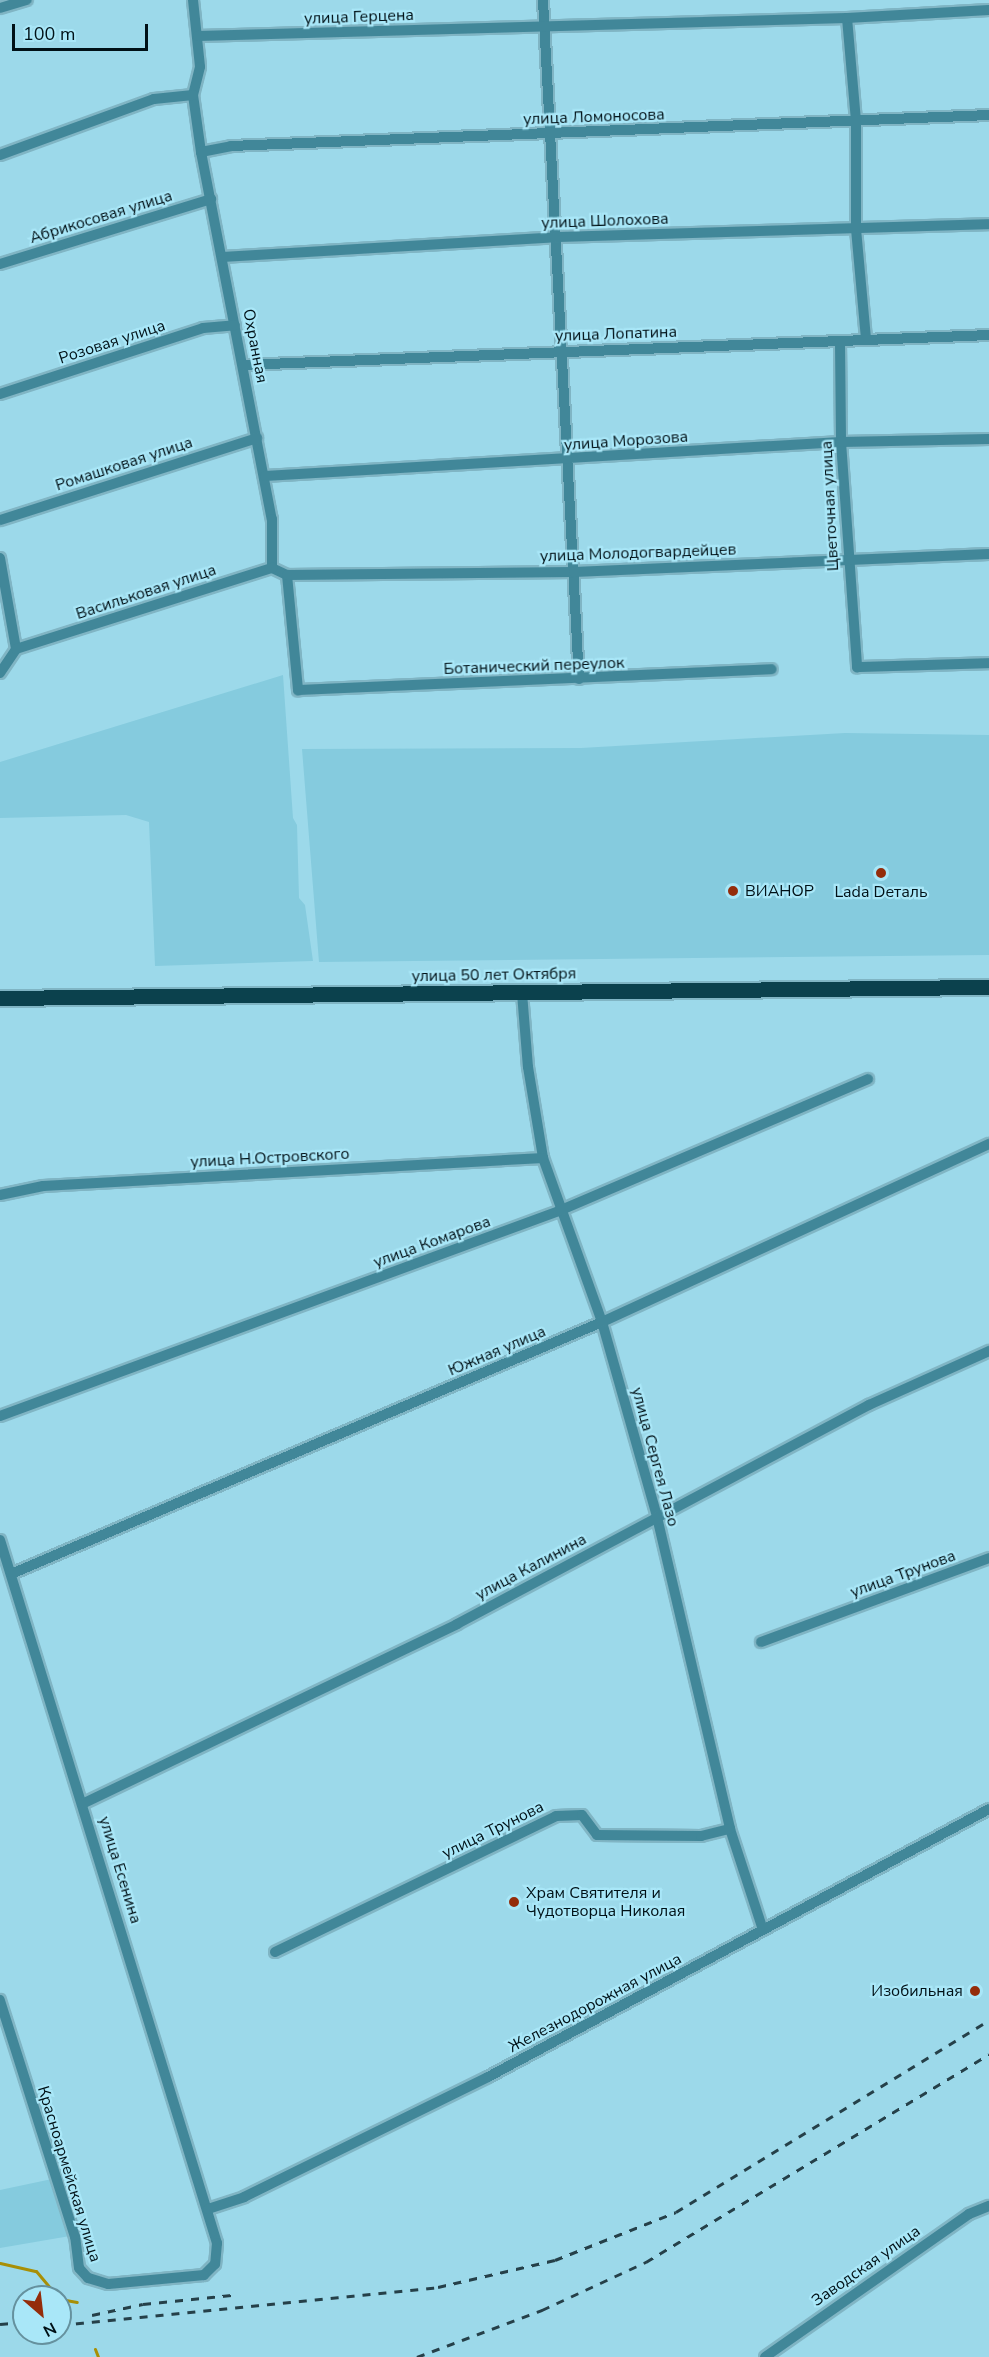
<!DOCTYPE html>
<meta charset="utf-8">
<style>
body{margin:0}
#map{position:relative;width:989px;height:2357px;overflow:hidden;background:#9cd9ea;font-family:"Nunito Sans",sans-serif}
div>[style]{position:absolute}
.built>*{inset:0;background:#85cbde}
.stream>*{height:3px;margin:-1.5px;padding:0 1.5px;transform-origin:1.5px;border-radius:1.5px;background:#a88f06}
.roads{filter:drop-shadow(2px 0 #80b5c4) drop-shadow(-2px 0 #80b5c4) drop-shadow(0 2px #80b5c4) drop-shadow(0 -2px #80b5c4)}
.street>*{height:10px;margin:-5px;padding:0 5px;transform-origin:5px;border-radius:5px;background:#418799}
.primary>*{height:15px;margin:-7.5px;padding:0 7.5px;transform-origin:7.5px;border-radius:7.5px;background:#0b414d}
.rail>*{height:3px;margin-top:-1.5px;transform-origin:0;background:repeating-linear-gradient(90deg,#254049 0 8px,transparent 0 16px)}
.dots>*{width:16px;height:16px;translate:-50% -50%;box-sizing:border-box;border:3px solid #a9e7f8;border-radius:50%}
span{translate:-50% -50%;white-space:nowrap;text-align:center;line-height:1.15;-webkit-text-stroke:4.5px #a9e7f8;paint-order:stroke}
.street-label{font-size:16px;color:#001117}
.poi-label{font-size:16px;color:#001117}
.left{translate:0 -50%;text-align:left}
.right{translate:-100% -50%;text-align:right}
.north{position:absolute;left:12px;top:2285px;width:60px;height:60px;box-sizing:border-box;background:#a9e7f8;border:2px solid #65919e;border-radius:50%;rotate:152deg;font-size:16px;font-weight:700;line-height:24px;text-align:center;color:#001117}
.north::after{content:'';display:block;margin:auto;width:21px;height:27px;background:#942d0b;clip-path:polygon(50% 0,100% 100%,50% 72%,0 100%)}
.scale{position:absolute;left:12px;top:24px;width:136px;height:27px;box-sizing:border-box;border:3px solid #001117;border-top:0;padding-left:8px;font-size:18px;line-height:21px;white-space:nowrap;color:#001117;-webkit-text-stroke:4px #a9e7f8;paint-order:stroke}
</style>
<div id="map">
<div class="built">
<div style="clip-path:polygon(283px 675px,293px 818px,297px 825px,299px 898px,305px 905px,313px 961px,155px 966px,149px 822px,126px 815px,0 818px,0 762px)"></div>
<div style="clip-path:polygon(845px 733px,989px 735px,989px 955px,319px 962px,302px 749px,581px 748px)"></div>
<div style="clip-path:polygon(52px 2179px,70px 2236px,0 2248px,0 2190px)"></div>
</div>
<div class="stream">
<div style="left:0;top:2263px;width:37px;rotate:13deg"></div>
<div style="left:36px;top:2271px;width:34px;rotate:50deg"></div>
<div style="left:60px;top:2299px;width:17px;rotate:10deg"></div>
<div style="left:95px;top:2349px;width:9px;rotate:69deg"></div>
</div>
<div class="roads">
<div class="street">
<div style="left:193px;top:0;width:67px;rotate:84deg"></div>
<div style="left:200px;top:67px;width:29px;rotate:104deg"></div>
<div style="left:193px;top:95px;width:58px;rotate:82deg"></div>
<div style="left:201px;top:152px;width:374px;rotate:79.1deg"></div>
<div style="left:272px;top:519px;width:49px;rotate:90deg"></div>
<div style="left:272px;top:568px;width:17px;rotate:25deg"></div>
<div style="left:287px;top:575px;width:116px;rotate:84.5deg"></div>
<div style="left:298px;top:690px;width:474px;rotate:-2.5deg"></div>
<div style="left:543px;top:0;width:680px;rotate:86.97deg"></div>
<div style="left:0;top:8px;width:28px;rotate:-17deg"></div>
<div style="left:847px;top:18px;width:103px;rotate:85deg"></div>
<div style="left:856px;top:121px;width:108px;rotate:90deg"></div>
<div style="left:856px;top:229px;width:110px;rotate:84.8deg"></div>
<div style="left:198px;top:36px;width:649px;rotate:-1.59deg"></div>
<div style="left:847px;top:18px;width:142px;rotate:-3.2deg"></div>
<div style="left:201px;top:152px;width:31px;rotate:-11deg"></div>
<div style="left:231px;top:146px;width:759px;rotate:-2.34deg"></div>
<div style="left:0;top:155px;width:164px;rotate:-20deg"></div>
<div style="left:154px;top:99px;width:39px;rotate:-6deg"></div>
<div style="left:223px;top:257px;width:333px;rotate:-3.4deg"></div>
<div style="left:555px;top:237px;width:434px;rotate:-1.7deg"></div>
<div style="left:0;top:264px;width:221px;rotate:-17.1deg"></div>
<div style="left:840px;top:343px;width:99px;rotate:89.4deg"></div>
<div style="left:841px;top:442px;width:226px;rotate:85.9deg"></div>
<div style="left:857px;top:667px;width:132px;rotate:-1.7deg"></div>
<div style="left:243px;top:365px;width:747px;rotate:-2.3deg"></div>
<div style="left:0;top:394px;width:213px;rotate:-18deg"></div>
<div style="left:203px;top:328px;width:32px;rotate:-5deg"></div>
<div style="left:265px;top:476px;width:577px;rotate:-3.38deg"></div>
<div style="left:841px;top:442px;width:148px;rotate:-1.2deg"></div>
<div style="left:0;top:520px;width:270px;rotate:-17.7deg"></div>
<div style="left:0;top:558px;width:92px;rotate:80deg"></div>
<div style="left:287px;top:575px;width:287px;rotate:-0.6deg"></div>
<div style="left:574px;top:572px;width:415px;rotate:-2.5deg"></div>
<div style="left:0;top:673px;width:29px;rotate:-56deg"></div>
<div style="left:16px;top:649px;width:269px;rotate:-17.6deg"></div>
<div style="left:522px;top:993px;width:74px;rotate:85.4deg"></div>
<div style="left:528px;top:1067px;width:92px;rotate:80.6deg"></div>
<div style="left:543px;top:1158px;width:174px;rotate:70.2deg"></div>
<div style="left:602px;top:1322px;width:203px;rotate:74.2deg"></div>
<div style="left:657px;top:1517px;width:320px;rotate:76.8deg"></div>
<div style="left:730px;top:1829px;width:106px;rotate:71.9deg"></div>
<div style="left:0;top:1195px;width:44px;rotate:-11.8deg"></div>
<div style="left:43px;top:1186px;width:501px;rotate:-3.21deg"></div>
<div style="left:0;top:1416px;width:595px;rotate:-20.14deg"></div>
<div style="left:559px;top:1211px;width:336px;rotate:-23.1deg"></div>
<div style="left:0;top:1540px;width:736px;rotate:72.85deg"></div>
<div style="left:217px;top:2243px;width:21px;rotate:95deg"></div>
<div style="left:215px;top:2264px;width:16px;rotate:135deg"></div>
<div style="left:204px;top:2275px;width:96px;rotate:174.6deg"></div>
<div style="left:108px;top:2284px;width:21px;rotate:-163deg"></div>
<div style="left:88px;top:2278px;width:13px;rotate:-132deg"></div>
<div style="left:79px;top:2268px;width:31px;rotate:-97deg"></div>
<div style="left:75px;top:2237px;width:249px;rotate:-107.6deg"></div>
<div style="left:11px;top:1574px;width:642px;rotate:-23.09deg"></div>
<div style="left:602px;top:1322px;width:426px;rotate:-24.7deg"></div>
<div style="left:761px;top:1642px;width:243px;rotate:-20.2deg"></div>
<div style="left:84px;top:1803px;width:414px;rotate:-25.6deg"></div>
<div style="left:457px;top:1624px;width:467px;rotate:-28deg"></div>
<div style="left:869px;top:1405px;width:132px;rotate:-24.2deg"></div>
<div style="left:275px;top:1952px;width:312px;rotate:-25.8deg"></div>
<div style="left:556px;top:1816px;width:26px;rotate:-2deg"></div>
<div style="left:582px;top:1815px;width:25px;rotate:53deg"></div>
<div style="left:597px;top:1835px;width:104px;rotate:0.6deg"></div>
<div style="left:701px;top:1836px;width:30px;rotate:-14deg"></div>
<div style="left:208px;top:2209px;width:38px;rotate:-18deg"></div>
<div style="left:244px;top:2197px;width:272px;rotate:-26.2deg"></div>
<div style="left:488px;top:2077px;width:568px;rotate:-28.14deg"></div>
<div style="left:765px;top:2357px;width:249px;rotate:-35deg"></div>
<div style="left:969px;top:2214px;width:22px;rotate:-22deg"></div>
</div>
<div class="primary">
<div style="left:0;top:998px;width:989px;rotate:-0.64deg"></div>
</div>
</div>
<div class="rail">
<div style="left:92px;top:2315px;width:52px;rotate:-12.2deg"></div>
<div style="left:143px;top:2304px;width:89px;rotate:-5.8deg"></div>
<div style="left:0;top:2324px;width:24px;rotate:-5deg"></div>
<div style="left:60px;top:2325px;width:380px;rotate:-5.7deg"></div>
<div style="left:438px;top:2287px;width:120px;rotate:-13deg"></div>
<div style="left:555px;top:2260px;width:130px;rotate:-21.6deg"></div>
<div style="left:676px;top:2212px;width:367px;rotate:-31.5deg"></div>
<div style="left:417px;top:2357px;width:134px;rotate:-20.6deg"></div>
<div style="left:542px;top:2310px;width:115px;rotate:-24.8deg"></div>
<div style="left:646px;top:2262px;width:401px;rotate:-31.2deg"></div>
</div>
<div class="dots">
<div style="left:881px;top:873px;background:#942d0b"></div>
<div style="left:733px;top:891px;background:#942d0b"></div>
<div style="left:514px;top:1902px;background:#942d0b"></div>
<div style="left:975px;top:1991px;background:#942d0b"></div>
</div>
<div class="street-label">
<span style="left:359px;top:17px;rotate:-2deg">улица Герцена</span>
<span style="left:594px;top:117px;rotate:-2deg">улица Ломоносова</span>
<span style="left:101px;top:217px;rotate:-17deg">Абрикосовая улица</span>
<span style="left:605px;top:221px;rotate:-2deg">улица Шолохова</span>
<span style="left:616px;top:334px;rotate:-2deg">улица Лопатина</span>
<span style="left:112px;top:342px;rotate:-18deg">Розовая улица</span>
<span style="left:255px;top:346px;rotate:79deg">Охранная</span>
<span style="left:626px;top:441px;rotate:-4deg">улица Морозова</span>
<span style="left:124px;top:464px;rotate:-18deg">Ромашковая улица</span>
<span style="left:830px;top:506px;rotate:-93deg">Цветочная улица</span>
<span style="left:638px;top:553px;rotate:-2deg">улица Молодогвардейцев</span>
<span style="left:146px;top:592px;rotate:-18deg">Васильковая улица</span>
<span style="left:534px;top:666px;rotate:-2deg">Ботанический переулок</span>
<span style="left:494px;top:975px;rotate:-1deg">улица 50 лет Октября</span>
<span style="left:270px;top:1158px;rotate:-3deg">улица Н.Островского</span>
<span style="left:432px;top:1242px;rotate:-20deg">улица Комарова</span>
<span style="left:497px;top:1351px;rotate:-23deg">Южная улица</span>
<span style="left:655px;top:1457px;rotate:75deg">улица Сергея Лазо</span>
<span style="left:531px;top:1567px;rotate:-28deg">улица Калинина</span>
<span style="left:903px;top:1574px;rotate:-20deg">улица Трунова</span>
<span style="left:493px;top:1830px;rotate:-26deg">улица Трунова</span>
<span style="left:120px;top:1870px;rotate:73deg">улица Есенина</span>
<span style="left:595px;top:2003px;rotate:-28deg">Железнодорожная улица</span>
<span style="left:69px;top:2174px;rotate:73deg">Красноармейская улица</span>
<span style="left:866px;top:2266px;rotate:-35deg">Заводская улица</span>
</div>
<div class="poi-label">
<span class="left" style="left:745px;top:891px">ВИАНОР</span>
<span style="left:881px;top:892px">Lada Dеталь</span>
<span class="left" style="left:526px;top:1902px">Храм Святителя и<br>Чудотворца Николая</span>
<span class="right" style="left:963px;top:1991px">Изобильная</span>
</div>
<div class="north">N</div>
<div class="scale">100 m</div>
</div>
